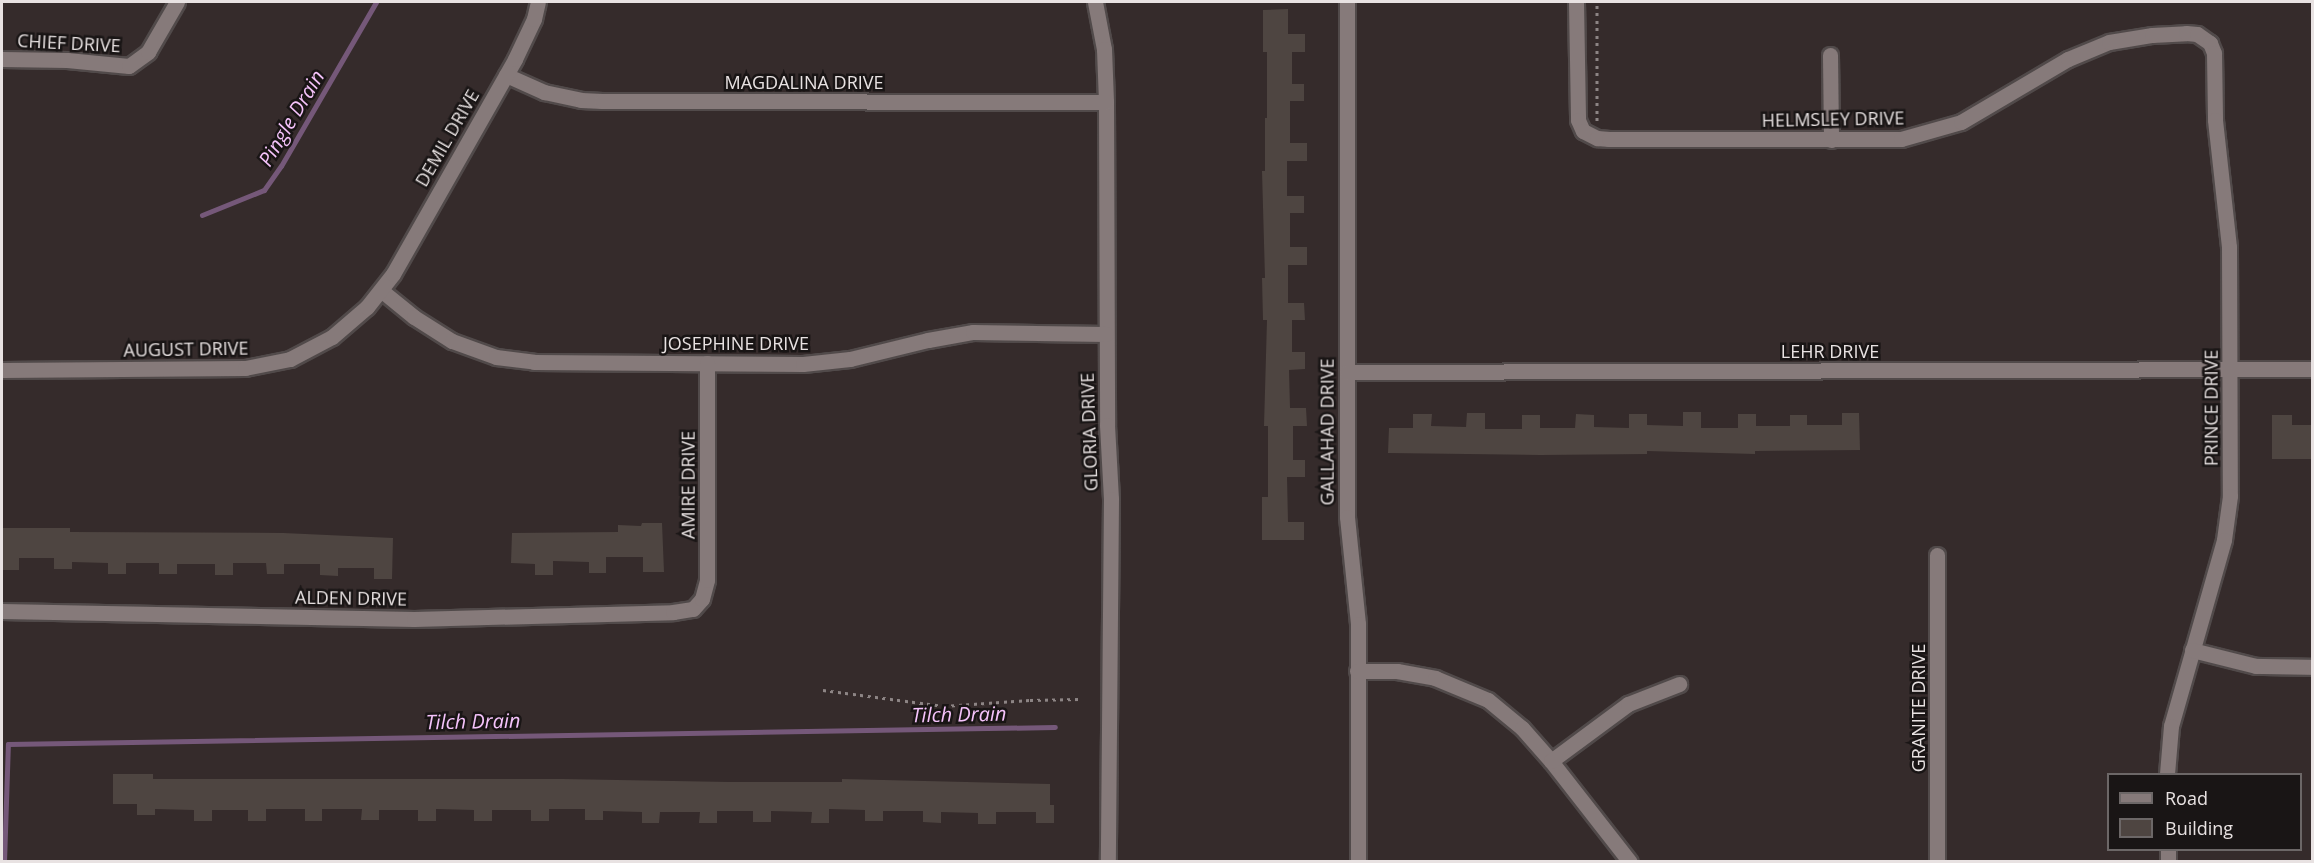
<!DOCTYPE html>
<style>
body{margin:0}
#map{position:relative;width:2314px;height:863px;overflow:hidden;background:#352b2b;font-family:"Open Sans",sans-serif}
div>[style]{position:absolute}
.stream>*{height:5px;margin:-2.5px;padding:0 2.5px;transform-origin:2.5px;border-radius:2.5px;background:#755879}
.building>*{inset:0;background:#4e4541}
.path>*{height:3px;margin-top:-1.5px;transform-origin:0;background:repeating-linear-gradient(90deg,#8d8585 0 3px,transparent 0 7.5px)}
.roads{filter:drop-shadow(2px 0 #514a4a) drop-shadow(-2px 0 #514a4a) drop-shadow(0 2px #514a4a) drop-shadow(0 -2px #514a4a)}
.minor>*{height:15px;margin:-7.5px;padding:0 7.5px;transform-origin:7.5px;border-radius:7.5px;background:#867a7a}
span{translate:-50% -50%;white-space:nowrap;text-align:center;line-height:1.15;-webkit-text-stroke:5px #191515;paint-order:stroke}
.street-label{font-size:18px;color:#e8e2e2}
.water-label{font-size:20px;color:#f5c3fb;font-style:italic}
.frame{position:absolute;inset:0;border:3px solid #e8e2e2;pointer-events:none}
.legend{position:absolute;left:2107px;top:773px;width:195px;height:78px;box-sizing:border-box;background:#191515;border:2px solid #6c6767;margin:0;padding:8px 10px;list-style:none;font-size:18px;color:#e8e2e2}
.legend li{display:flex;align-items:center;gap:12px;height:30px}
.legend b{width:30px;border:2px solid #6c6767}
</style>
<div id="map">
<div class="stream">
<div style="left:202px;top:215px;width:67px;rotate:-22deg"></div>
<div style="left:264px;top:190px;width:29px;rotate:-55deg"></div>
<div style="left:281px;top:166px;width:190px;rotate:-59.9deg"></div>
<div style="left:4px;top:862px;width:118px;rotate:-88.1deg"></div>
<div style="left:8px;top:744px;width:1047px;rotate:-0.93deg"></div>
</div>
<div class="building">
<div style="clip-path:polygon(1288px 9px,1288px 34px,1305px 34px,1305px 52px,1292px 52px,1292px 84px,1304px 84px,1304px 101px,1290px 101px,1290px 143px,1307px 143px,1307px 161px,1287px 161px,1287px 196px,1304px 196px,1304px 213px,1290px 213px,1290px 247px,1307px 247px,1307px 265px,1288px 265px,1288px 303px,1304px 303px,1305px 320px,1292px 320px,1292px 352px,1305px 352px,1305px 369px,1289px 370px,1290px 408px,1306px 408px,1307px 426px,1293px 426px,1293px 460px,1305px 460px,1305px 477px,1287px 477px,1288px 522px,1304px 522px,1304px 540px,1262px 540px,1262px 497px,1268px 497px,1268px 426px,1264px 426px,1267px 320px,1263px 320px,1262px 278px,1265px 278px,1262px 171px,1265px 171px,1265px 118px,1267px 118px,1267px 52px,1263px 52px,1263px 10px)"></div>
<div style="clip-path:polygon(1683px 412px,1701px 412px,1701px 428px,1738px 428px,1738px 414px,1756px 414px,1756px 426px,1790px 426px,1790px 415px,1807px 415px,1807px 425px,1842px 425px,1842px 413px,1859px 413px,1860px 450px,1755px 451px,1755px 454px,1647px 451px,1647px 454px,1540px 455px,1388px 453px,1389px 428px,1413px 428px,1413px 414px,1432px 414px,1431px 426px,1466px 427px,1467px 413px,1485px 413px,1485px 429px,1522px 429px,1522px 415px,1540px 415px,1540px 428px,1575px 428px,1576px 414px,1594px 415px,1594px 427px,1629px 428px,1629px 414px,1647px 414px,1647px 425px,1683px 426px)"></div>
<div style="clip-path:polygon(2272px 415px,2292px 415px,2292px 425px,2313px 425px,2313px 459px,2272px 459px)"></div>
<div style="clip-path:polygon(642px 523px,662px 523px,664px 572px,643px 572px,643px 557px,606px 557px,606px 573px,589px 573px,589px 562px,553px 561px,553px 575px,535px 575px,535px 564px,511px 563px,512px 533px,618px 532px,618px 525px,641px 526px)"></div>
<div style="clip-path:polygon(2px 528px,70px 528px,70px 532px,283px 533px,393px 538px,392px 579px,374px 579px,374px 568px,338px 568px,338px 576px,320px 575px,320px 564px,284px 564px,284px 574px,267px 574px,266px 563px,233px 563px,233px 575px,215px 575px,215px 564px,177px 564px,177px 574px,159px 574px,159px 563px,126px 563px,126px 574px,108px 574px,108px 563px,72px 562px,72px 569px,54px 569px,54px 558px,19px 558px,19px 570px,2px 570px)"></div>
<div style="clip-path:polygon(113px 774px,153px 774px,153px 779px,562px 779px,729px 782px,842px 782px,842px 779px,1050px 784px,1050px 805px,1054px 805px,1054px 823px,1036px 823px,1036px 812px,996px 812px,996px 824px,978px 824px,978px 813px,941px 812px,941px 823px,923px 822px,923px 811px,883px 811px,883px 821px,865px 821px,865px 810px,829px 809px,829px 823px,811px 823px,812px 812px,771px 811px,771px 822px,753px 822px,753px 811px,717px 811px,717px 823px,699px 823px,700px 812px,660px 812px,659px 823px,642px 823px,642px 812px,603px 811px,603px 820px,585px 820px,585px 809px,549px 809px,549px 821px,531px 821px,531px 810px,492px 810px,492px 821px,474px 821px,474px 810px,436px 809px,436px 821px,418px 821px,418px 810px,379px 810px,379px 820px,361px 820px,362px 809px,322px 809px,322px 821px,305px 821px,305px 809px,266px 809px,266px 821px,248px 821px,248px 810px,212px 810px,212px 821px,194px 821px,194px 810px,155px 809px,155px 815px,137px 815px,137px 804px,113px 804px)"></div>
</div>
<div class="path">
<div style="left:1597px;top:121px;width:119px;rotate:-90deg"></div>
<div style="left:823px;top:690px;width:122px;rotate:7.5deg"></div>
<div style="left:944px;top:706px;width:86px;rotate:-4deg"></div>
<div style="left:1030px;top:700px;width:50px;rotate:-1.1deg"></div>
</div>
<div class="roads">
<div class="minor">
<div style="left:1095px;top:2px;width:48px;rotate:79.2deg"></div>
<div style="left:1104px;top:49px;width:53px;rotate:87.8deg"></div>
<div style="left:1106px;top:102px;width:323px;rotate:89.8deg"></div>
<div style="left:1107px;top:425px;width:74px;rotate:86.9deg"></div>
<div style="left:1111px;top:499px;width:363px;rotate:90.5deg"></div>
<div style="left:1347px;top:2px;width:515px;rotate:90deg"></div>
<div style="left:1347px;top:517px;width:108px;rotate:84.1deg"></div>
<div style="left:1358px;top:624px;width:238px;rotate:90deg"></div>
<div style="left:1576px;top:2px;width:118px;rotate:89deg"></div>
<div style="left:1578px;top:120px;width:12px;rotate:66deg"></div>
<div style="left:1583px;top:131px;width:16px;rotate:27deg"></div>
<div style="left:1597px;top:138px;width:12px;rotate:5deg"></div>
<div style="left:1609px;top:139px;width:292px"></div>
<div style="left:1901px;top:139px;width:62px;rotate:-15.8deg"></div>
<div style="left:1961px;top:122px;width:124px;rotate:-30.5deg"></div>
<div style="left:2068px;top:59px;width:44px;rotate:-22.5deg"></div>
<div style="left:2109px;top:42px;width:44px;rotate:-9.2deg"></div>
<div style="left:2152px;top:35px;width:34px;rotate:-3deg"></div>
<div style="left:2186px;top:33px;width:11px;rotate:5deg"></div>
<div style="left:2197px;top:34px;width:16px;rotate:35deg"></div>
<div style="left:2210px;top:43px;width:11px;rotate:68deg"></div>
<div style="left:2214px;top:53px;width:67px;rotate:89.1deg"></div>
<div style="left:2215px;top:120px;width:128px;rotate:83.7deg"></div>
<div style="left:2229px;top:247px;width:249px;rotate:89.8deg"></div>
<div style="left:2230px;top:496px;width:44px;rotate:97.8deg"></div>
<div style="left:2224px;top:540px;width:193px;rotate:105.9deg"></div>
<div style="left:2171px;top:726px;width:48px;rotate:94.8deg"></div>
<div style="left:1830px;top:55px;width:85px;rotate:89.3deg"></div>
<div style="left:2px;top:59px;width:65px;rotate:0.9deg"></div>
<div style="left:67px;top:60px;width:62px;rotate:5.5deg"></div>
<div style="left:129px;top:66px;width:24px;rotate:-36deg"></div>
<div style="left:148px;top:52px;width:58px;rotate:-59.9deg"></div>
<div style="left:506px;top:75px;width:42px;rotate:24.1deg"></div>
<div style="left:544px;top:92px;width:38px;rotate:12deg"></div>
<div style="left:581px;top:100px;width:21px;rotate:3deg"></div>
<div style="left:602px;top:101px;width:504px;rotate:0.11deg"></div>
<div style="left:382px;top:291px;width:41px;rotate:39.1deg"></div>
<div style="left:414px;top:317px;width:45px;rotate:32.3deg"></div>
<div style="left:452px;top:341px;width:47px;rotate:20deg"></div>
<div style="left:496px;top:357px;width:38px;rotate:7deg"></div>
<div style="left:534px;top:362px;width:269px;rotate:0.4deg"></div>
<div style="left:803px;top:364px;width:47px;rotate:-6.1deg"></div>
<div style="left:850px;top:359px;width:80px;rotate:-13.7deg"></div>
<div style="left:928px;top:340px;width:46px;rotate:-10.1deg"></div>
<div style="left:973px;top:332px;width:133px;rotate:0.9deg"></div>
<div style="left:2px;top:370px;width:243px;rotate:-0.5deg"></div>
<div style="left:245px;top:368px;width:46px;rotate:-11.3deg"></div>
<div style="left:290px;top:359px;width:47px;rotate:-27.6deg"></div>
<div style="left:332px;top:337px;width:46px;rotate:-40.6deg"></div>
<div style="left:367px;top:307px;width:42px;rotate:-51.8deg"></div>
<div style="left:393px;top:274px;width:247px;rotate:-60.4deg"></div>
<div style="left:515px;top:59px;width:44px;rotate:-64.6deg"></div>
<div style="left:534px;top:19px;width:17px;rotate:-77deg"></div>
<div style="left:1347px;top:372px;width:965px;rotate:-0.18deg"></div>
<div style="left:2px;top:611px;width:412px;rotate:1.1deg"></div>
<div style="left:414px;top:619px;width:259px;rotate:-1.5deg"></div>
<div style="left:673px;top:612px;width:20px;rotate:-9deg"></div>
<div style="left:693px;top:609px;width:13px;rotate:-48deg"></div>
<div style="left:702px;top:599px;width:20px;rotate:-75deg"></div>
<div style="left:707px;top:580px;width:217px;rotate:-90deg"></div>
<div style="left:2192px;top:650px;width:66px;rotate:14deg"></div>
<div style="left:2256px;top:666px;width:56px;rotate:1deg"></div>
<div style="left:1357px;top:671px;width:40px"></div>
<div style="left:1397px;top:671px;width:39px;rotate:10deg"></div>
<div style="left:1435px;top:678px;width:57px;rotate:22.5deg"></div>
<div style="left:1488px;top:700px;width:44px;rotate:39.5deg"></div>
<div style="left:1522px;top:728px;width:44px;rotate:48.7deg"></div>
<div style="left:1551px;top:761px;width:128px;rotate:52deg"></div>
<div style="left:1551px;top:761px;width:96px;rotate:-36.5deg"></div>
<div style="left:1628px;top:704px;width:55px;rotate:-21.4deg"></div>
<div style="left:2168px;top:850px;width:12px;rotate:90deg"></div>
<div style="left:1937px;top:862px;width:307px;rotate:-90deg"></div>
</div>
</div>
<div class="street-label">
<span style="left:69px;top:43px;rotate:3deg">CHIEF DRIVE</span>
<span style="left:804px;top:82px">MAGDALINA DRIVE</span>
<span style="left:1833px;top:119px;rotate:-1deg">HELMSLEY DRIVE</span>
<span style="left:447px;top:138px;rotate:-60deg">DEMIL DRIVE</span>
<span style="left:736px;top:343px">JOSEPHINE DRIVE</span>
<span style="left:186px;top:349px;rotate:-1deg">AUGUST DRIVE</span>
<span style="left:1830px;top:351px">LEHR DRIVE</span>
<span style="left:2211px;top:408px;rotate:-90deg">PRINCE DRIVE</span>
<span style="left:1089px;top:432px;rotate:-92deg">GLORIA DRIVE</span>
<span style="left:1327px;top:432px;rotate:-90deg">GALLAHAD DRIVE</span>
<span style="left:688px;top:485px;rotate:-90deg">AMIRE DRIVE</span>
<span style="left:351px;top:598px;rotate:1deg">ALDEN DRIVE</span>
<span style="left:1918px;top:708px;rotate:-90deg">GRANITE DRIVE</span>
</div>
<div class="water-label">
<span style="left:291px;top:118px;rotate:-59deg">Pingle Drain</span>
<span style="left:959px;top:714px;rotate:-1deg">Tilch Drain</span>
<span style="left:473px;top:721px;rotate:-1deg">Tilch Drain</span>
</div>
<div class="frame"></div>
<ul class="legend">
<li><b style="height:8px;background:#867a7a"></b>Road</li>
<li><b style="height:16px;background:#4e4541"></b>Building</li>
</ul>
</div>
